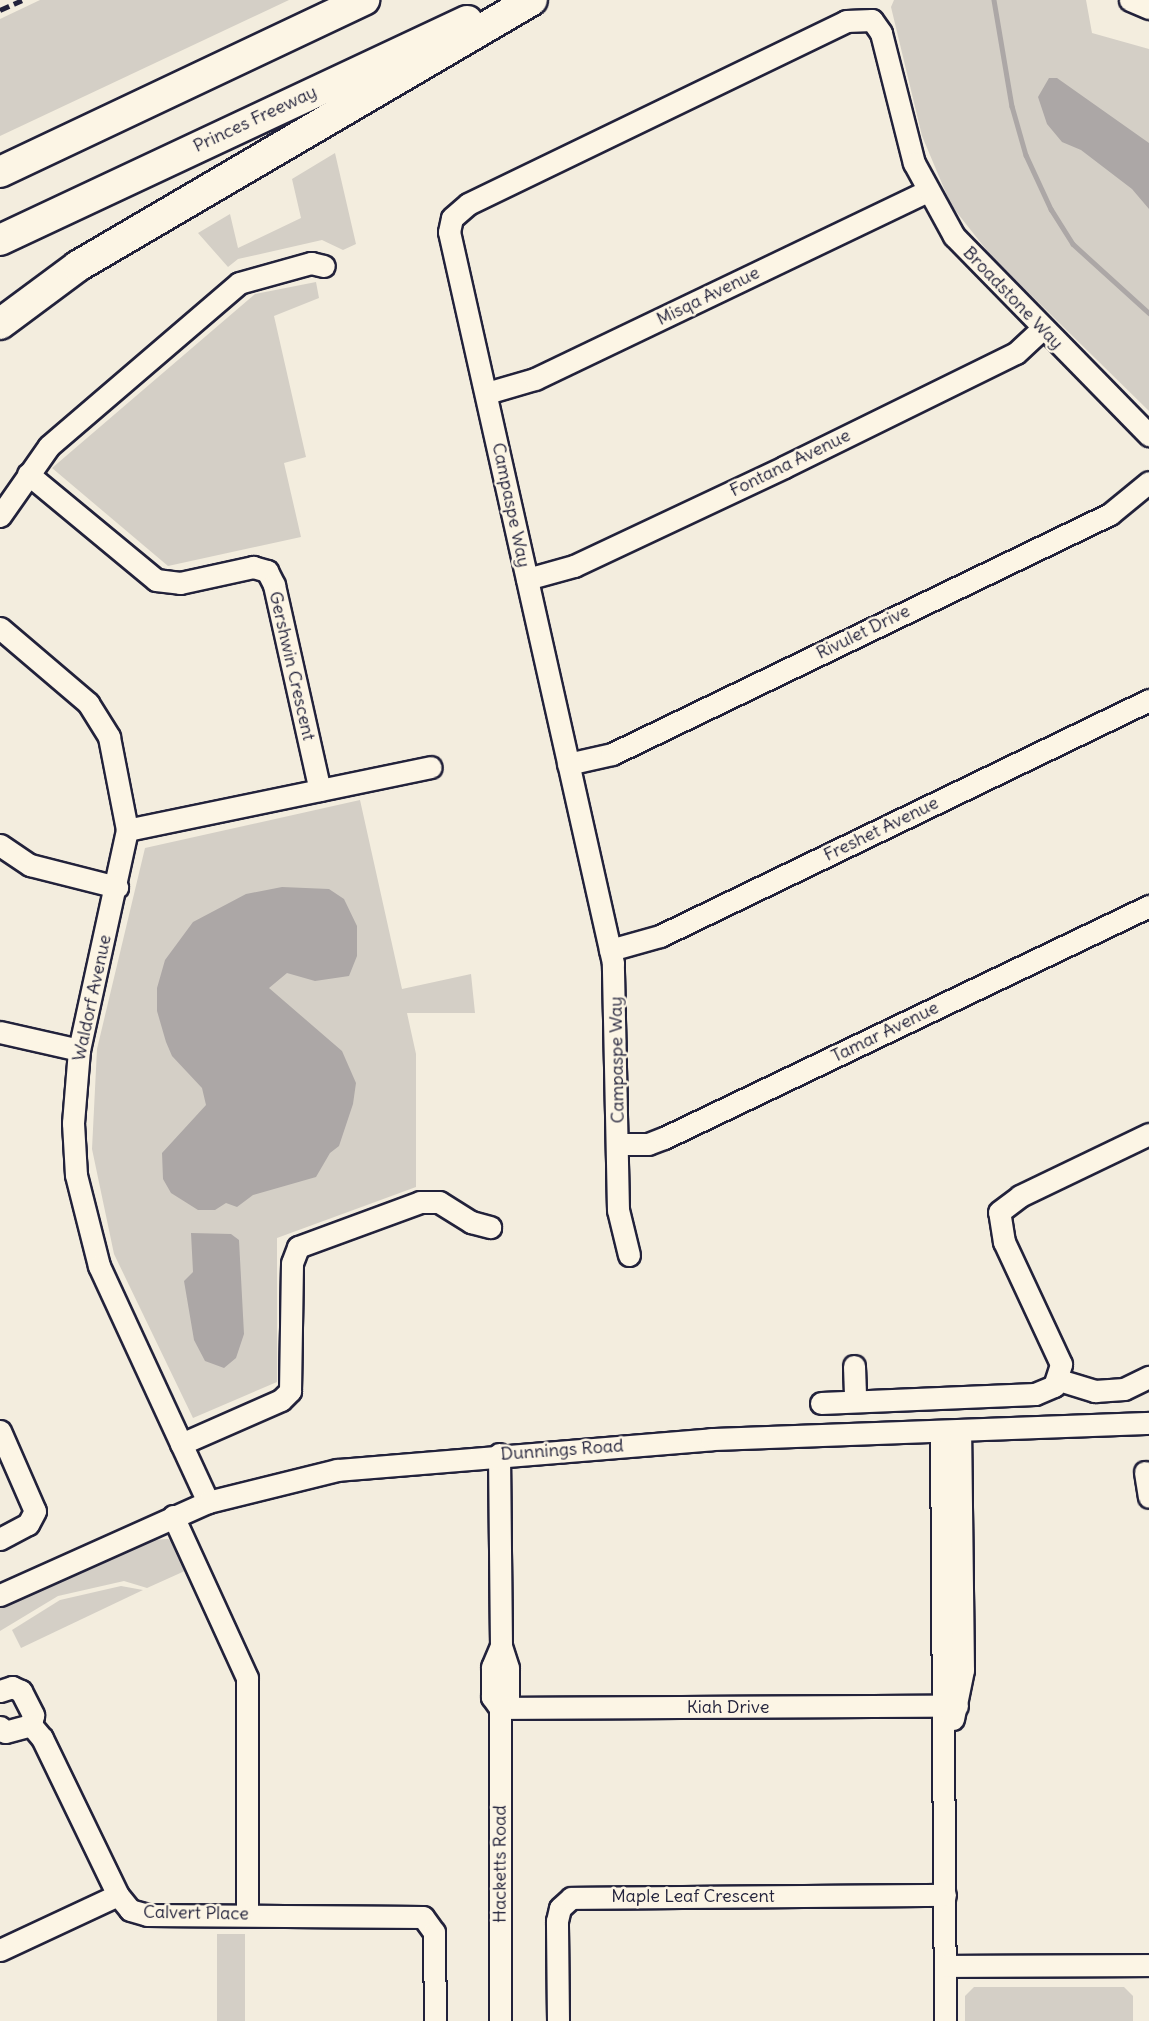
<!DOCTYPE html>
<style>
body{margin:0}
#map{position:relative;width:1149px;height:2021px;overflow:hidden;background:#f3edde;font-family:Delius,sans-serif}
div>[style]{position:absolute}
.green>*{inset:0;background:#d4cfc6}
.water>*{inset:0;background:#aca7a6}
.stream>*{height:4.5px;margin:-2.25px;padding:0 2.25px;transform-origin:2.25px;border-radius:2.25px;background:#aca7a6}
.roads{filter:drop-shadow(2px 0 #22223b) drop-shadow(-2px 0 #22223b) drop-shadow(0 2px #22223b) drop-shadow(0 -2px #22223b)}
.minor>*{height:21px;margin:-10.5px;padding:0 10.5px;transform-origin:10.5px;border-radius:10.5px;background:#fcf5e5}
.highway>*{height:30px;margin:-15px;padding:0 15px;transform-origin:15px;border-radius:15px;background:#fcf5e5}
.rail>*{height:4.5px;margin-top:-2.25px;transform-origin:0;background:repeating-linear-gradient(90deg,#22223b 0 10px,transparent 0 15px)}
span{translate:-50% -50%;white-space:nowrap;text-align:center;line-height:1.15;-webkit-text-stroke:5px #fcf5e5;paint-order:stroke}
.street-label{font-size:18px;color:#22223b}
</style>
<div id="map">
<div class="green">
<div style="clip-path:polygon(40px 0,289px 0,0 136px,0 19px)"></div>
<div style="clip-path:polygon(894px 0,1086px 0,1092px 33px,1149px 49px,1149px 411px,992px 257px,951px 205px,922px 136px,891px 7px)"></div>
<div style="clip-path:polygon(335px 153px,356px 244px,343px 250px,322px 240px,238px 259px,228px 267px,198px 233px,230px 214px,238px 248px,301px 218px,292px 179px)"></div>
<div style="clip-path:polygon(316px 282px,319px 298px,274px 316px,306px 457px,284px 463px,301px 537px,168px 566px,52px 468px,255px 294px)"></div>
<div style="clip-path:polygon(360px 800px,402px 989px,471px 974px,475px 1013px,407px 1013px,416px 1054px,416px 1187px,277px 1238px,277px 1382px,193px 1418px,114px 1254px,92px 1149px,97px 1049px,145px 848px)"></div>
<div style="clip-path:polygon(168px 1539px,175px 1544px,187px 1570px,147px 1588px,124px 1581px,58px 1596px,0 1631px,0 1608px,151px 1540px)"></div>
<div style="clip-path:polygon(121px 1586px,143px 1590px,21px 1648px,12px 1630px,60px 1600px)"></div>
<div style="clip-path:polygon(217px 1934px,245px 1934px,245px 2021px,217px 2021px)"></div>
<div style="clip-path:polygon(974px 1987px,1124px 1987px,1133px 1996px,1133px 2021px,965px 2021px,965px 1996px)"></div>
</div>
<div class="water">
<div style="clip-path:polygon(1049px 78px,1057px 78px,1149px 143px,1149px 209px,1132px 189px,1081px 150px,1062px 142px,1047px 124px,1038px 97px)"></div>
<div style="clip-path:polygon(282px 887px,329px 889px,344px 899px,357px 926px,357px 956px,349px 976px,315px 981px,287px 973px,269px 988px,342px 1051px,356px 1083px,353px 1104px,339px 1146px,330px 1153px,316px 1177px,253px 1195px,237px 1207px,226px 1203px,215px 1210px,198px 1210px,171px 1193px,163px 1179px,162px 1153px,206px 1105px,202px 1088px,172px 1056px,166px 1042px,157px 1011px,157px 988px,165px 960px,193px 922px,246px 894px)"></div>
<div style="clip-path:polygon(191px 1233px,231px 1234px,239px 1240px,244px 1334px,236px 1358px,224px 1368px,205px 1361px,194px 1340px,184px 1281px,193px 1272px)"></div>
</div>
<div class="stream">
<div style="left:994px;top:0;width:108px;rotate:80.4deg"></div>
<div style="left:1012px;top:106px;width:51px;rotate:74.1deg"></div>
<div style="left:1026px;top:155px;width:60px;rotate:65.2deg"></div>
<div style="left:1051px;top:209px;width:41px;rotate:57.8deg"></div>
<div style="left:1073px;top:244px;width:103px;rotate:42.2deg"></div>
</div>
<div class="roads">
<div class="minor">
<div style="left:1130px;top:0;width:21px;rotate:23deg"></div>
<div style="left:487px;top:393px;width:50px;rotate:-16.3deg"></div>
<div style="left:535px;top:379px;width:435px;rotate:-25.6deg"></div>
<div style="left:28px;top:474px;width:166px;rotate:39.6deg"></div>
<div style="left:156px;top:580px;width:24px;rotate:7deg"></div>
<div style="left:180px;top:583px;width:75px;rotate:-12.4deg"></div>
<div style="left:253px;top:567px;width:15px;rotate:16deg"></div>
<div style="left:267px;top:571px;width:16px;rotate:63deg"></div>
<div style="left:274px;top:585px;width:210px;rotate:77.4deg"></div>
<div style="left:0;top:516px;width:85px;rotate:-55deg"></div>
<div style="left:49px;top:446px;width:250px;rotate:-40.6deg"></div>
<div style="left:239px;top:283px;width:75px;rotate:-15.5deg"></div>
<div style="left:311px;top:263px;width:13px;rotate:13deg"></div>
<div style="left:527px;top:579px;width:49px;rotate:-15.5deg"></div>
<div style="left:574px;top:566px;width:232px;rotate:-25.2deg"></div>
<div style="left:784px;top:467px;width:258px;rotate:-26.2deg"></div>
<div style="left:1016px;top:353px;width:37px;rotate:-43deg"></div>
<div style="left:0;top:628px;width:116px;rotate:40.4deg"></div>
<div style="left:88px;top:703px;width:40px;rotate:58deg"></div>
<div style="left:109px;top:737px;width:95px;rotate:79deg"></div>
<div style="left:127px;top:830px;width:225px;rotate:102.3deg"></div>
<div style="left:79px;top:1050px;width:73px;rotate:94.7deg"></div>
<div style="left:73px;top:1123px;width:52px;rotate:86.7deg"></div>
<div style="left:76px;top:1175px;width:94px;rotate:75.8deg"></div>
<div style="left:99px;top:1266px;width:260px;rotate:65.2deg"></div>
<div style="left:568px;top:764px;width:45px;rotate:-12.8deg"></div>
<div style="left:612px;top:754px;width:553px;rotate:-25.73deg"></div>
<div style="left:1110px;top:514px;width:50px;rotate:-39.4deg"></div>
<div style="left:127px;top:830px;width:310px;rotate:-11.7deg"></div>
<div style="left:0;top:845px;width:36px;rotate:34deg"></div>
<div style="left:30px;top:865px;width:90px;rotate:14.2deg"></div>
<div style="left:610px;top:950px;width:52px;rotate:-15.6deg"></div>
<div style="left:660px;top:936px;width:543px;rotate:-25.76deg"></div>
<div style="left:0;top:1032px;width:81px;rotate:12.8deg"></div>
<div style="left:618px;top:1144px;width:30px"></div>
<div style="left:648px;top:1144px;width:17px;rotate:-21deg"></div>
<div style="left:664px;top:1138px;width:538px;rotate:-25.56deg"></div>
<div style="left:629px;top:1255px;width:46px;rotate:-103.7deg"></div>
<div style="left:618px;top:1210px;width:247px;rotate:-91.2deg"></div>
<div style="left:613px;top:963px;width:749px;rotate:-102.64deg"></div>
<div style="left:449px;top:232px;width:14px;rotate:-78deg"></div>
<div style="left:452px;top:218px;width:21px;rotate:-41deg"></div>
<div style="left:468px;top:204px;width:420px;rotate:-25.8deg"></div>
<div style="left:846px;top:21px;width:26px;rotate:-2deg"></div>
<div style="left:872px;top:20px;width:16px;rotate:55deg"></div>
<div style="left:881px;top:33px;width:134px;rotate:75.8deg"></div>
<div style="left:914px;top:163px;width:83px;rotate:61.3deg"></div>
<div style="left:954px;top:236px;width:279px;rotate:45.6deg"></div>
<div style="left:854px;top:1366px;width:35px;rotate:88deg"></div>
<div style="left:1059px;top:1380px;width:38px;rotate:17deg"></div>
<div style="left:1095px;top:1391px;width:29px;rotate:-4deg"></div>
<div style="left:1124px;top:1389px;width:28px;rotate:-26deg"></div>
<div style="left:821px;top:1403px;width:214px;rotate:-2.4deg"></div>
<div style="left:1035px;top:1394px;width:21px;rotate:-23deg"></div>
<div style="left:1054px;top:1386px;width:23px;rotate:-72deg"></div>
<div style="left:1061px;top:1364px;width:135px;rotate:-115deg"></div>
<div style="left:1004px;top:1242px;width:30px;rotate:-99deg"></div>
<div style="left:999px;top:1212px;width:26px;rotate:-37deg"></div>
<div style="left:1020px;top:1196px;width:143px;rotate:-25.7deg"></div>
<div style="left:0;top:1431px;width:87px;rotate:66.4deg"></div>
<div style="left:35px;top:1511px;width:15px;rotate:118deg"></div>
<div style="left:28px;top:1524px;width:32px;rotate:152deg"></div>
<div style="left:941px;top:1432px;width:589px;rotate:89.61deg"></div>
<div style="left:181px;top:1444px;width:109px;rotate:-23.7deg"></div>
<div style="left:281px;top:1400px;width:13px;rotate:-45deg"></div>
<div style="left:290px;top:1391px;width:128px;rotate:-89.1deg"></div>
<div style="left:292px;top:1263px;width:17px;rotate:-69deg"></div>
<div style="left:298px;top:1247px;width:130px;rotate:-20.2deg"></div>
<div style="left:420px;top:1202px;width:19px"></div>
<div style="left:439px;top:1202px;width:38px;rotate:32deg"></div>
<div style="left:471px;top:1222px;width:20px;rotate:15deg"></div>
<div style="left:499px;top:1454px;width:192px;rotate:89.4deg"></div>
<div style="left:501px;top:1646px;width:23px;rotate:72deg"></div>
<div style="left:508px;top:1668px;width:31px;rotate:90deg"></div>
<div style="left:508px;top:1699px;width:12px;rotate:132deg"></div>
<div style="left:1145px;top:1472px;width:25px;rotate:81deg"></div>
<div style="left:173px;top:1516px;width:178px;rotate:65.4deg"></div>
<div style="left:247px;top:1678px;width:236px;rotate:90deg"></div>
<div style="left:0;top:1595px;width:228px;rotate:-24.1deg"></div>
<div style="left:208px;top:1502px;width:133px;rotate:-13.9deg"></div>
<div style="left:337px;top:1470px;width:375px;rotate:-4.7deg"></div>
<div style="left:711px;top:1439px;width:438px;rotate:-2.1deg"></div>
<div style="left:0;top:1691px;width:13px;rotate:-18deg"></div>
<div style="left:12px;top:1687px;width:10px;rotate:24deg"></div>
<div style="left:21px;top:1691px;width:27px;rotate:63deg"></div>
<div style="left:33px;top:1715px;width:10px;rotate:101deg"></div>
<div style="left:500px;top:1708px;width:457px;rotate:-0.3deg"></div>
<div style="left:953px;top:1719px;width:50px;rotate:-78.5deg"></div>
<div style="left:963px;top:1670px;width:239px;rotate:-90.7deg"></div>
<div style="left:31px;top:1725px;width:17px;rotate:50deg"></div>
<div style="left:42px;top:1738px;width:174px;rotate:64.2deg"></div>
<div style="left:118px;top:1895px;width:19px;rotate:51deg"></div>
<div style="left:130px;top:1910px;width:18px;rotate:16deg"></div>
<div style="left:147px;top:1915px;width:276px;rotate:0.4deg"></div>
<div style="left:423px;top:1917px;width:19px;rotate:54deg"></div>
<div style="left:434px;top:1932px;width:89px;rotate:89.4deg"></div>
<div style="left:0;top:1727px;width:7px;rotate:45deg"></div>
<div style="left:5px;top:1732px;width:27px;rotate:-15deg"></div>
<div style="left:0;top:1950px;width:130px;rotate:-25deg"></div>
<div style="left:945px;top:1966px;width:204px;rotate:-0.3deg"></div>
<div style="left:500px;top:2021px;width:313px;rotate:-90deg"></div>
<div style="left:500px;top:1708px;width:14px;rotate:-126deg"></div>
<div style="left:492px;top:1697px;width:30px;rotate:-90deg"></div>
<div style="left:492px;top:1667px;width:23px;rotate:-67deg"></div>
<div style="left:558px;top:2021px;width:100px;rotate:-90.6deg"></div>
<div style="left:557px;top:1921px;width:13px;rotate:-77deg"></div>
<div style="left:560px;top:1908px;width:15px;rotate:-42deg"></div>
<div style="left:571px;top:1898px;width:374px;rotate:-0.5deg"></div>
</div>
<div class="highway">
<div style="left:0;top:172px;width:403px;rotate:-25.3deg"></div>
<div style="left:0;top:240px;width:516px;rotate:-25.12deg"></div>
<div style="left:0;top:324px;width:97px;rotate:-36.6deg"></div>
<div style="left:78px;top:266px;width:526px;rotate:-30.37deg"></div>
</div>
</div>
<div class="rail">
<div style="left:0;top:10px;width:24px;rotate:-24deg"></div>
</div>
<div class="street-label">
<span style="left:255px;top:119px;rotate:-25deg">Princes Freeway</span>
<span style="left:708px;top:296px;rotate:-26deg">Misqa Avenue</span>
<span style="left:1013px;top:298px;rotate:46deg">Broadstone Way</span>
<span style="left:790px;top:463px;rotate:-26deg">Fontana Avenue</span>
<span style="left:511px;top:505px;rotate:78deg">Campaspe Way</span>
<span style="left:863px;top:632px;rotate:-26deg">Rivulet Drive</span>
<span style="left:292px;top:666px;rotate:77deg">Gershwin Crescent</span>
<span style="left:881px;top:829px;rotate:-26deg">Freshet Avenue</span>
<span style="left:92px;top:998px;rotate:-78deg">Waldorf Avenue</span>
<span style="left:885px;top:1032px;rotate:-26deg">Tamar Avenue</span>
<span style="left:617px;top:1060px;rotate:-91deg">Campaspe Way</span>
<span style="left:562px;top:1450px;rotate:-4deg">Dunnings Road</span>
<span style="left:728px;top:1707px">Kiah Drive</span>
<span style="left:500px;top:1864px;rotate:-90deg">Hacketts Road</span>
<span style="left:693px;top:1896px">Maple Leaf Crescent</span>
<span style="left:196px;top:1913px;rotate:1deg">Calvert Place</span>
</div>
</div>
